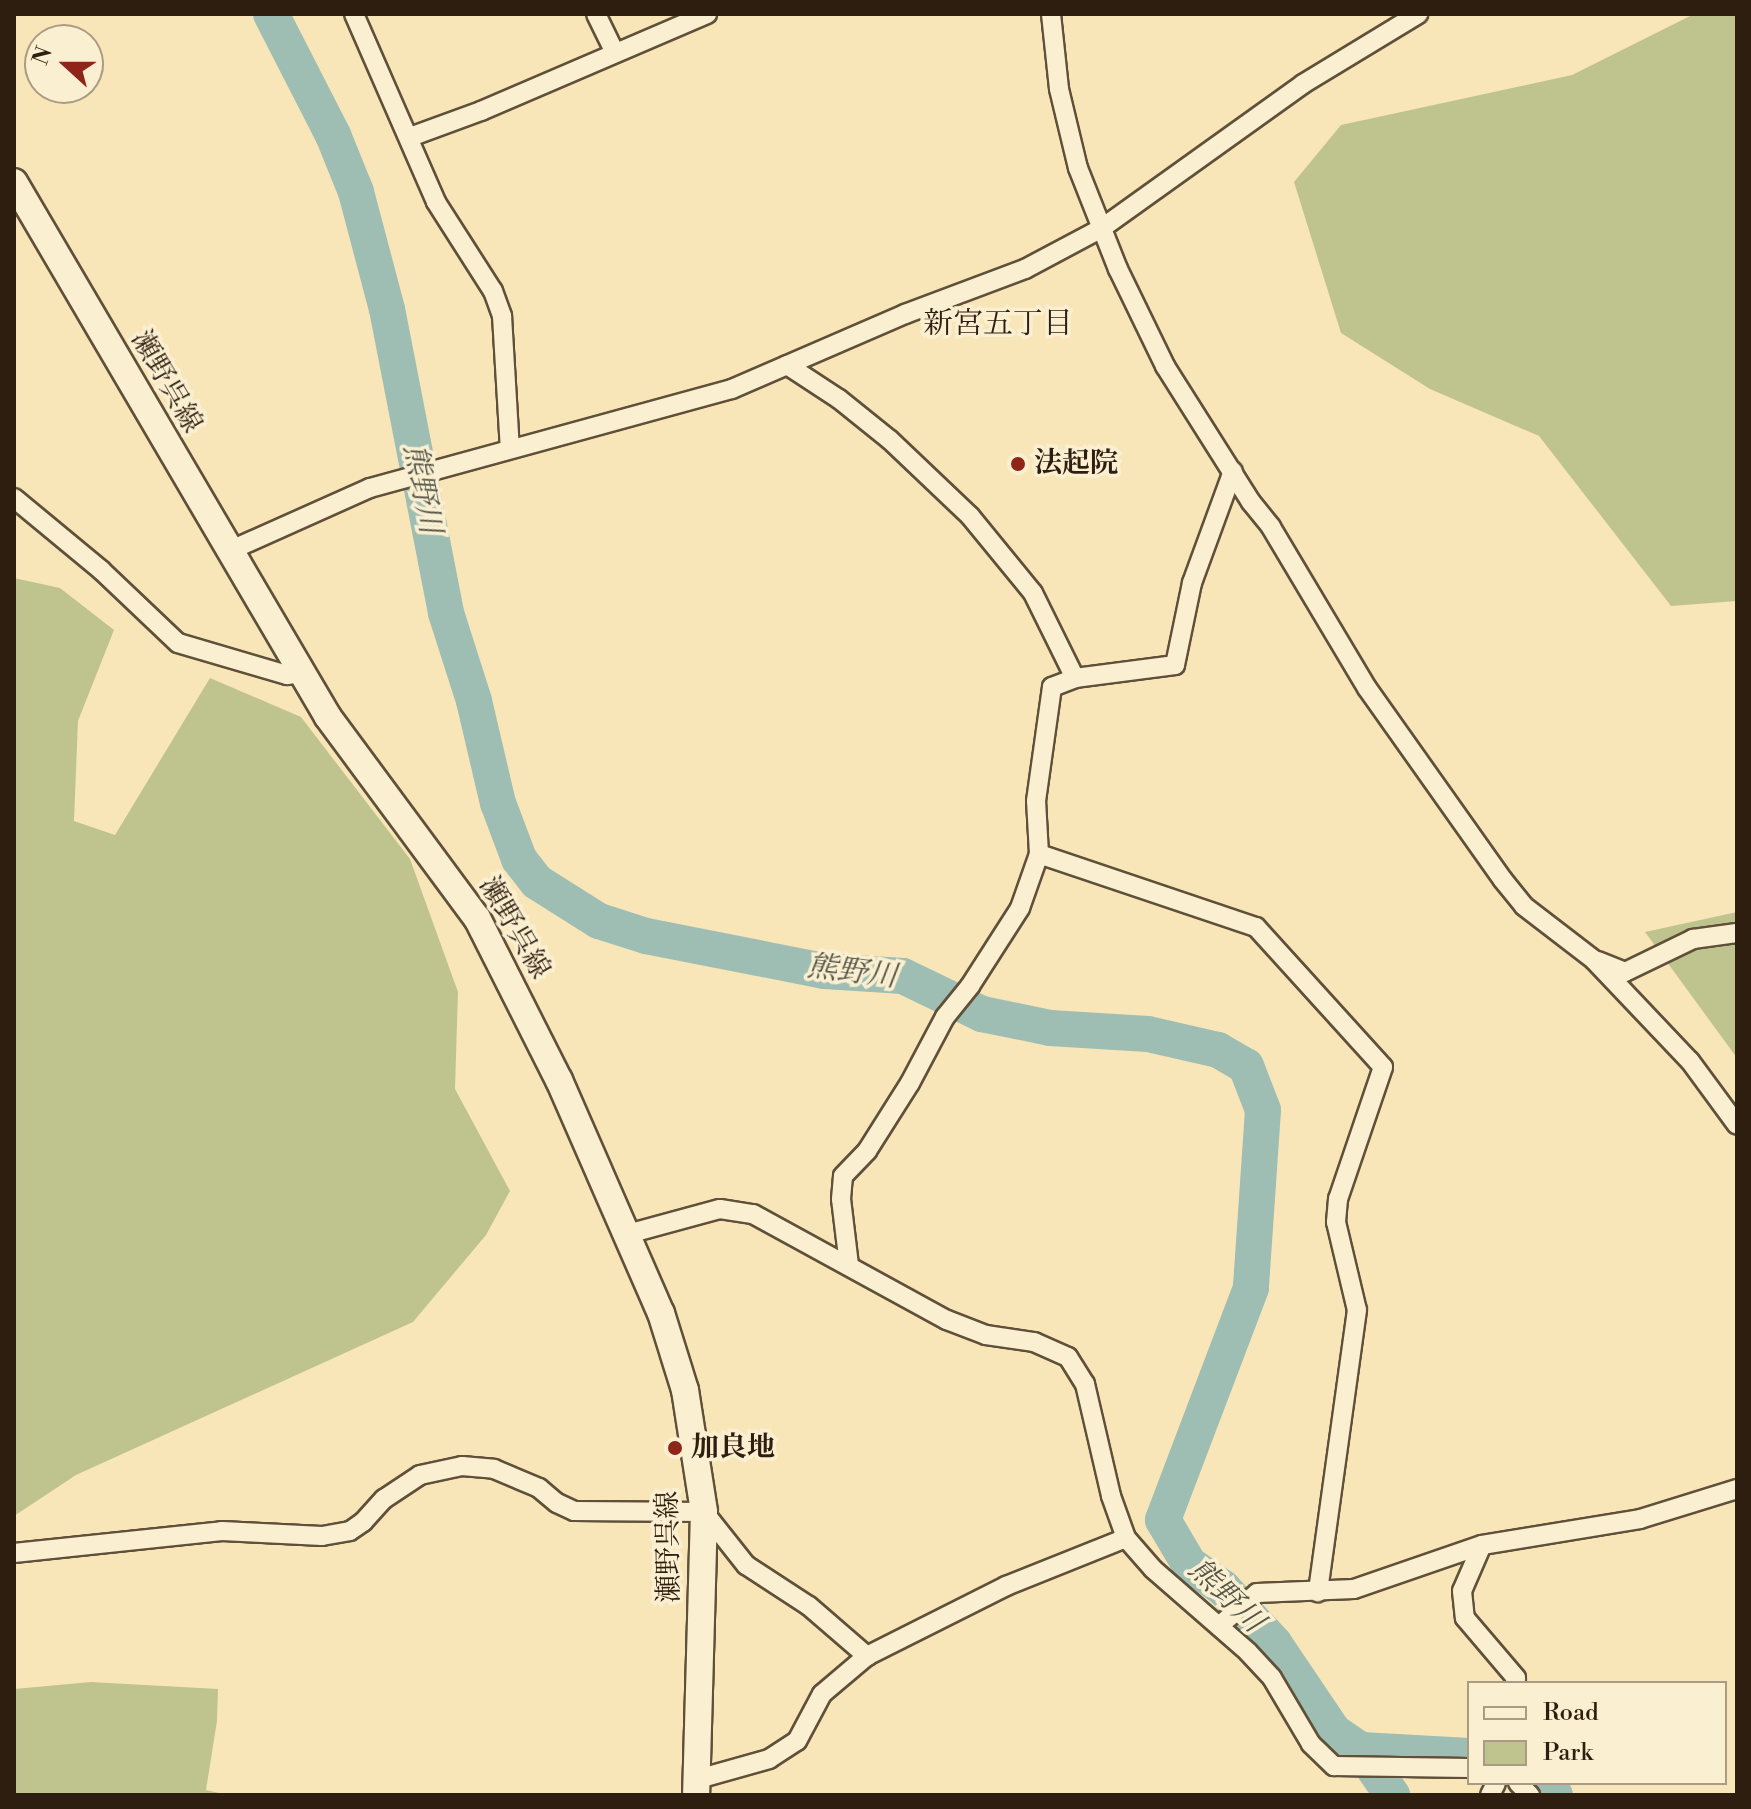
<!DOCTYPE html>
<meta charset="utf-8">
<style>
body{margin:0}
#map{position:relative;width:1751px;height:1809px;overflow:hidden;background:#f9e6b8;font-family:"Libre Bodoni","Noto Serif JP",serif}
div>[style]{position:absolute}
.green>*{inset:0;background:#bfc48e}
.river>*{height:36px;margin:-18px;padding:0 18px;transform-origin:18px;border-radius:18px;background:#9ebeb3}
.roads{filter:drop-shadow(2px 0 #60503a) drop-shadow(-2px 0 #60503a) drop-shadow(0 2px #60503a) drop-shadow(0 -2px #60503a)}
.minor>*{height:18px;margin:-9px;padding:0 9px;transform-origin:9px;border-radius:9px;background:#fbefd1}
.secondary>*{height:26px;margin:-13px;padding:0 13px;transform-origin:13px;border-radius:13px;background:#fbefd1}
.dots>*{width:22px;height:22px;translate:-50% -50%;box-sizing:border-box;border:4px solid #fbefd1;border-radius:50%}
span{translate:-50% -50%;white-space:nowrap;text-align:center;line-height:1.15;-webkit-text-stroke:7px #fbefd1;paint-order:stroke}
.street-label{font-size:28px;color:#2d1e10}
.poi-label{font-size:28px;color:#2d1e10;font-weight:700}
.left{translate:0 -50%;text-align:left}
.neighbourhood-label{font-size:30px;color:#2d1e10}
.water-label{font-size:30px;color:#555649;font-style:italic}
.frame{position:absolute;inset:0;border:16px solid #2d1e10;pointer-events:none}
.legend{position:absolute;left:1467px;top:1681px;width:260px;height:104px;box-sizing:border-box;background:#fbefd1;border:2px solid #a99b84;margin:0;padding:10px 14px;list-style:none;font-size:24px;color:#2d1e10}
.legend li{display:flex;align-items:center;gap:16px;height:40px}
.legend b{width:40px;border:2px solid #a99b84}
.north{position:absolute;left:24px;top:24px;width:80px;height:80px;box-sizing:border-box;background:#fbefd1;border:2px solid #a99b84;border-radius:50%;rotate:291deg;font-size:22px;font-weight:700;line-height:32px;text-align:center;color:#2d1e10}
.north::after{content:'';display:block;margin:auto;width:28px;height:36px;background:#8f2418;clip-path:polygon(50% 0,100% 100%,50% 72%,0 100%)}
</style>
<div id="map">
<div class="green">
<div style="clip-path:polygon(1694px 14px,1737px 14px,1737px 601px,1671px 606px,1539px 436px,1430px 389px,1341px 333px,1294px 182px,1341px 125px,1572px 75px)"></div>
<div style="clip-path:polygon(14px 578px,60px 588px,114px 630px,78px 721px,74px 821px,115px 835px,210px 678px,301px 717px,410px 859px,458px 992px,455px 1089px,510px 1191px,486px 1235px,413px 1322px,76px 1475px,14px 1516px)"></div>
<div style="clip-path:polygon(1737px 912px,1737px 1058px,1645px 932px)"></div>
<div style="clip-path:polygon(91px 1682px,218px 1689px,217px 1721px,206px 1790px,228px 1795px,14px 1795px,14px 1689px)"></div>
</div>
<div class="river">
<div style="left:271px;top:14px;width:136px;rotate:62.9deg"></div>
<div style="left:333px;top:135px;width:61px;rotate:68deg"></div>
<div style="left:356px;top:192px;width:121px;rotate:75.2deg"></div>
<div style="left:387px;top:309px;width:310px;rotate:79deg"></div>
<div style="left:446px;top:613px;width:92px;rotate:72.3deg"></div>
<div style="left:474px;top:701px;width:105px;rotate:76.8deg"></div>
<div style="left:498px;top:803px;width:60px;rotate:69.4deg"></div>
<div style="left:519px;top:859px;width:29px;rotate:52deg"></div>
<div style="left:537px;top:882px;width:73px;rotate:32.2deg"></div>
<div style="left:599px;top:921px;width:49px;rotate:17.7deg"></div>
<div style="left:646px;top:936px;width:182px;rotate:11.1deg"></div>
<div style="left:825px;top:971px;width:78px;rotate:3.7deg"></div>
<div style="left:903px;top:976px;width:88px;rotate:25.7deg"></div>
<div style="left:982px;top:1014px;width:69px;rotate:11.6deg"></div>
<div style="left:1050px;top:1028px;width:98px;rotate:3.5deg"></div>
<div style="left:1148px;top:1034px;width:72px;rotate:12.9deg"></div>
<div style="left:1218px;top:1050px;width:32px;rotate:30deg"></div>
<div style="left:1246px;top:1066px;width:47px;rotate:68.9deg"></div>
<div style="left:1263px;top:1110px;width:178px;rotate:93.9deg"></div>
<div style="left:1251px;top:1288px;width:248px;rotate:110.8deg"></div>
<div style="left:1163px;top:1520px;width:51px;rotate:59.4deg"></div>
<div style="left:1189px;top:1564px;width:42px;rotate:35.2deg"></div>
<div style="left:1223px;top:1588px;width:75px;rotate:47.2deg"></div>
<div style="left:1274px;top:1643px;width:107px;rotate:56deg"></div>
<div style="left:1334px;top:1732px;width:32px;rotate:34deg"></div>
<div style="left:1361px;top:1750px;width:55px;rotate:55.4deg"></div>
<div style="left:1361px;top:1750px;width:108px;rotate:3.2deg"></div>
<div style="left:1543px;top:1783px;width:17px;rotate:45deg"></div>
</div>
<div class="roads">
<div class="minor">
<div style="left:354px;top:14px;width:205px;rotate:66.4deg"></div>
<div style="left:436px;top:202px;width:106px;rotate:57.4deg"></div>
<div style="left:493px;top:291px;width:27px;rotate:70deg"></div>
<div style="left:502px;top:316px;width:133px;rotate:86.6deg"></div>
<div style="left:596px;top:14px;width:43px;rotate:64deg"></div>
<div style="left:1051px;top:14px;width:75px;rotate:83.9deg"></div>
<div style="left:1059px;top:89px;width:81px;rotate:76.5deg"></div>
<div style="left:1078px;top:168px;width:109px;rotate:68.4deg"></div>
<div style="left:1118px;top:269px;width:108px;rotate:64.1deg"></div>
<div style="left:1165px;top:366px;width:161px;rotate:57.7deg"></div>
<div style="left:1251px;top:502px;width:32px;rotate:51deg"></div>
<div style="left:1271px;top:527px;width:187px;rotate:59.2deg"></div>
<div style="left:1367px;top:688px;width:235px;rotate:54.7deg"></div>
<div style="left:1503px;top:880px;width:33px;rotate:51deg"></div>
<div style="left:1524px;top:906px;width:88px;rotate:37.6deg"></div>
<div style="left:1594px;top:960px;width:139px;rotate:46.5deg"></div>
<div style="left:1690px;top:1061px;width:79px;rotate:53.7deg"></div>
<div style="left:410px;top:137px;width:76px;rotate:-20.1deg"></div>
<div style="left:481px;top:111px;width:246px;rotate:-23.2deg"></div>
<div style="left:787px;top:365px;width:62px;rotate:33.2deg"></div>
<div style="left:839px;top:399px;width:65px;rotate:38.8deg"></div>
<div style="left:890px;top:440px;width:110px;rotate:43.5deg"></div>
<div style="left:970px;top:516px;width:99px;rotate:50.7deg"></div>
<div style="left:1033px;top:593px;width:95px;rotate:63.7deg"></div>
<div style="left:14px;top:498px;width:113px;rotate:39.6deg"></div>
<div style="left:101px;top:570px;width:106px;rotate:43.5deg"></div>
<div style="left:178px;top:643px;width:114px;rotate:16.4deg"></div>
<div style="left:287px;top:675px;width:15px;rotate:-8deg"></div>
<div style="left:229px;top:551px;width:154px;rotate:-24.1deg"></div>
<div style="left:370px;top:488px;width:375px;rotate:-15.3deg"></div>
<div style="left:732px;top:389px;width:189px;rotate:-23.4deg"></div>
<div style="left:905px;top:314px;width:128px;rotate:-20.6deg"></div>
<div style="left:1025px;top:269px;width:87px;rotate:-28deg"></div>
<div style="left:1102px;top:228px;width:247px;rotate:-35.6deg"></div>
<div style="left:1303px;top:84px;width:135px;rotate:-31.3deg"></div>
<div style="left:1039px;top:854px;width:229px;rotate:18.6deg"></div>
<div style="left:1256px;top:927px;width:189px;rotate:47.8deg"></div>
<div style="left:1383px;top:1067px;width:139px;rotate:108.8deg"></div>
<div style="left:1338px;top:1199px;width:23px;rotate:95deg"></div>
<div style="left:1336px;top:1222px;width:90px;rotate:76.6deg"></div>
<div style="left:1357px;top:1310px;width:285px;rotate:97.9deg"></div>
<div style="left:1598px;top:961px;width:29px;rotate:22deg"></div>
<div style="left:1625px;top:972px;width:76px;rotate:-25.9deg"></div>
<div style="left:1693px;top:939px;width:44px;rotate:-7.8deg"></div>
<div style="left:624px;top:1235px;width:99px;rotate:-15.2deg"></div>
<div style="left:720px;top:1209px;width:33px;rotate:9deg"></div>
<div style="left:753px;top:1214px;width:221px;rotate:28.7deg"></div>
<div style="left:947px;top:1320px;width:42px;rotate:21deg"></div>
<div style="left:986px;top:1335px;width:49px;rotate:8.3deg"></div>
<div style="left:1034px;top:1342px;width:37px;rotate:24deg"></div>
<div style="left:1068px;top:1357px;width:32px;rotate:58deg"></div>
<div style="left:1085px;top:1384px;width:115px;rotate:76.9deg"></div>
<div style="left:1111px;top:1496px;width:45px;rotate:70.3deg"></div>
<div style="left:1126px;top:1538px;width:41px;rotate:48.9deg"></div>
<div style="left:1153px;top:1569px;width:126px;rotate:41.1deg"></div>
<div style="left:1248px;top:1652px;width:35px;rotate:47deg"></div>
<div style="left:1272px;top:1678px;width:77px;rotate:59.4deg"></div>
<div style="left:1311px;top:1744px;width:32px;rotate:44deg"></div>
<div style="left:1334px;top:1766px;width:135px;rotate:0.8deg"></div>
<div style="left:849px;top:1265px;width:66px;rotate:-96.9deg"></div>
<div style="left:841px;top:1199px;width:23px;rotate:-85deg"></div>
<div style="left:843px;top:1176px;width:35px;rotate:-46deg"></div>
<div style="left:867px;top:1151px;width:80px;rotate:-57.7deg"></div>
<div style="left:910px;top:1083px;width:75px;rotate:-62.1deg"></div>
<div style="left:945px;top:1017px;width:40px;rotate:-51deg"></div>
<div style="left:970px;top:986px;width:93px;rotate:-57.3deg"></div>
<div style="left:1020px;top:908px;width:57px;rotate:-70.6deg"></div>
<div style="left:1039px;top:854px;width:53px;rotate:-93.2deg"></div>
<div style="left:1036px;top:801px;width:115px;rotate:-82deg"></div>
<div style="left:1052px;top:687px;width:25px;rotate:-21deg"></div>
<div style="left:1075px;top:678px;width:101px;rotate:-7.4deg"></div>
<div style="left:1175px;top:665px;width:84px;rotate:-78.3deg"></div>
<div style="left:1192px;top:583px;width:119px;rotate:-69.9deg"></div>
<div style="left:1482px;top:1545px;width:50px;rotate:113.5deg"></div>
<div style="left:1462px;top:1591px;width:27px;rotate:84deg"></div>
<div style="left:1465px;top:1618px;width:79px;rotate:49.6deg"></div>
<div style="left:1516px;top:1678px;width:5px;rotate:101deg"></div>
<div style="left:14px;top:1553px;width:209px;rotate:-6deg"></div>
<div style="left:222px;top:1531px;width:100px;rotate:2.9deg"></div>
<div style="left:322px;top:1536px;width:28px;rotate:-10deg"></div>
<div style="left:350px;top:1531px;width:16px;rotate:-35deg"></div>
<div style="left:363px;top:1522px;width:31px;rotate:-48deg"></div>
<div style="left:384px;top:1499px;width:43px;rotate:-33.7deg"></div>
<div style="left:420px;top:1475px;width:43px;rotate:-12.1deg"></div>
<div style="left:462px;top:1466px;width:32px;rotate:5deg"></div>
<div style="left:494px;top:1469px;width:49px;rotate:22.9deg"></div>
<div style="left:539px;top:1488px;width:23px;rotate:40deg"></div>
<div style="left:557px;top:1503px;width:19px;rotate:25deg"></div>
<div style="left:574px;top:1511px;width:130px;rotate:0.4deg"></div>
<div style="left:704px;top:1512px;width:68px;rotate:51.6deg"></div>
<div style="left:746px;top:1565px;width:75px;rotate:33.1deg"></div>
<div style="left:809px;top:1606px;width:77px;rotate:40.8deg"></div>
<div style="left:1219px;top:1626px;width:50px;rotate:-41deg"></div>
<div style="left:1257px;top:1593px;width:97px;rotate:-2.4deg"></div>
<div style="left:1354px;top:1589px;width:135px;rotate:-19deg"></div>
<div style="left:1482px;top:1545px;width:160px;rotate:-9.3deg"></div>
<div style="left:1640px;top:1519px;width:102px;rotate:-17.2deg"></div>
<div style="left:698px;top:1779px;width:74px;rotate:-15.7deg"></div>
<div style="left:769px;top:1759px;width:33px;rotate:-33deg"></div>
<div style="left:797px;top:1741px;width:53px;rotate:-62deg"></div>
<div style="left:822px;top:1694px;width:59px;rotate:-40.2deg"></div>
<div style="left:867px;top:1656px;width:156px;rotate:-26.7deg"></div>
<div style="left:1006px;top:1586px;width:129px;rotate:-21.8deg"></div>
<div style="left:1518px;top:1783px;width:17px;rotate:45deg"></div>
<div style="left:1490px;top:1795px;width:13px;rotate:-63deg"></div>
</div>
<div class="secondary">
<div style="left:14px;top:182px;width:620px;rotate:59.59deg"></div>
<div style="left:328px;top:717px;width:250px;rotate:53.5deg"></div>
<div style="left:477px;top:918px;width:182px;rotate:63.2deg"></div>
<div style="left:559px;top:1080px;width:254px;rotate:66.4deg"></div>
<div style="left:661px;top:1313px;width:81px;rotate:72.7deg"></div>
<div style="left:685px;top:1390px;width:123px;rotate:81.1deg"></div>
<div style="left:704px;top:1512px;width:283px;rotate:91.6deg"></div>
</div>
</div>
<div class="dots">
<div style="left:1018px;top:464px;background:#8f2418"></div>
<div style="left:675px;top:1448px;background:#8f2418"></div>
</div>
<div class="street-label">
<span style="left:166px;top:382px;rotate:60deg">瀬野呉線</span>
<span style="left:514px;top:928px;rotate:60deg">瀬野呉線</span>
<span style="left:669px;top:1547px;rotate:-91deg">瀬野呉線</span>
</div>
<div class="poi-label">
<span class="left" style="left:1034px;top:464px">法起院</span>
<span class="left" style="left:691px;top:1448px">加良地</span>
</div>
<div class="neighbourhood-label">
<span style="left:998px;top:324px">新宮五丁目</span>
</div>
<div class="water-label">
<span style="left:422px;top:489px;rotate:79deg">熊野川</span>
<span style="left:852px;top:972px;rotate:7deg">熊野川</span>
<span style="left:1226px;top:1596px;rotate:44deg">熊野川</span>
</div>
<div class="frame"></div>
<ul class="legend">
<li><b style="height:10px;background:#fbefd1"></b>Road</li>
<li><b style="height:22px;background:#bfc48e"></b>Park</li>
</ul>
<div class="north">N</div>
</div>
